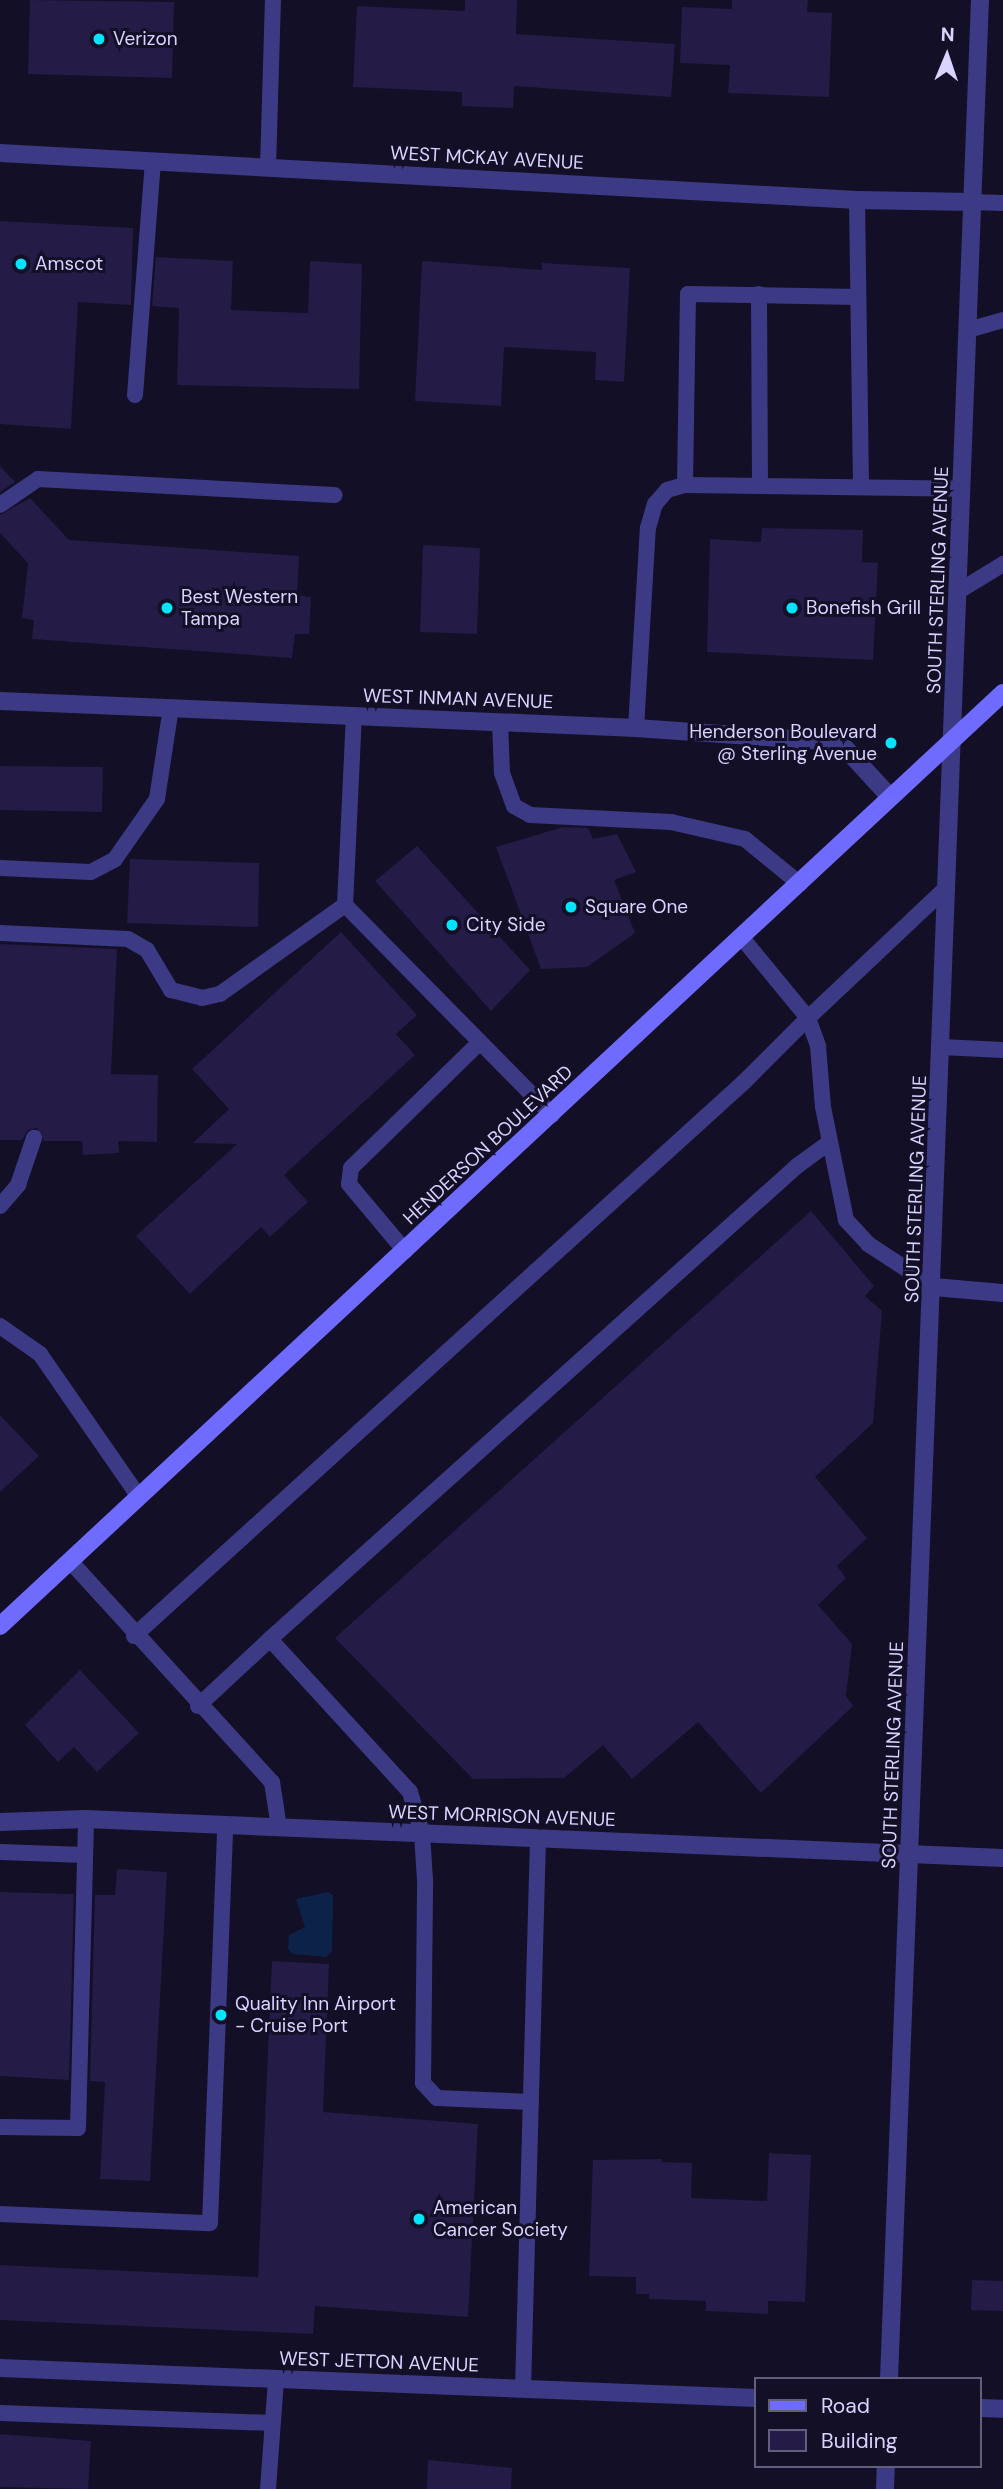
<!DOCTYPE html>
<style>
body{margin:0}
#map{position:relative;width:1003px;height:2489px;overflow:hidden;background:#130f26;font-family:"DM Sans",sans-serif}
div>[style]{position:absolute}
.water>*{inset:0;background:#0c2248}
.building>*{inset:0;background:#241b47}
.service>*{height:16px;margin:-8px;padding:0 8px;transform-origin:8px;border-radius:8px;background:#3d3a85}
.minor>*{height:18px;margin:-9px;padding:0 9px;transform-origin:9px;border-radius:9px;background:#3d3a85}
.tertiary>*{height:18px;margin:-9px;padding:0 9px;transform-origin:9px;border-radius:9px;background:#3d3a85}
.secondary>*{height:18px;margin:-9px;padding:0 9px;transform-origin:9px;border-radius:9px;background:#6f6bff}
.dots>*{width:19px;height:19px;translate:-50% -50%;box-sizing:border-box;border:4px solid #130f26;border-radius:50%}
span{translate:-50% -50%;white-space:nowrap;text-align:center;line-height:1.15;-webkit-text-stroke:6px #130f26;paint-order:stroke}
.poi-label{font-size:19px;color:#d9d4ff}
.left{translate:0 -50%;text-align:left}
.right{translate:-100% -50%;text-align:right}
.street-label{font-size:19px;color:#d9d4ff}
.legend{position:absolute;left:754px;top:2377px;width:228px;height:91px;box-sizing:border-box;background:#130f26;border:2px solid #625e7d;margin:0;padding:9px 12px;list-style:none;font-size:21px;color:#d9d4ff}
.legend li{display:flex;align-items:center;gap:14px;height:35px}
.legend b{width:35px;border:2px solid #625e7d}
.north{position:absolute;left:912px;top:21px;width:70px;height:70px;-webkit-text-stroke:5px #130f26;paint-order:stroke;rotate:2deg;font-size:19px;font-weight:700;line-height:28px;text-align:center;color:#d9d4ff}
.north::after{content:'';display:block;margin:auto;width:24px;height:32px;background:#d9d4ff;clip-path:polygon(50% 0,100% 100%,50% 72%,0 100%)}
</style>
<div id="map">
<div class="water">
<div style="clip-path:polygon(328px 1892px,333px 1895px,332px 1951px,326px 1957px,293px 1954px,288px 1949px,289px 1935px,305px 1927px,296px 1899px)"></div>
</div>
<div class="building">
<div style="clip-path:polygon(30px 0,174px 2px,172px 78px,28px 74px)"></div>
<div style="clip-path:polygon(465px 0,517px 0,516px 34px,675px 44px,671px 97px,514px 86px,513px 108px,462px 106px,462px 92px,353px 87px,357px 6px,465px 11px)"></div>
<div style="clip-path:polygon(732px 0,808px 0,807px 12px,832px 13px,829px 97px,728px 93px,730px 65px,680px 63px,682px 7px,732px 9px)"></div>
<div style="clip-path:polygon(0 221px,133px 228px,131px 305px,78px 302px,71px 429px,0 424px)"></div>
<div style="clip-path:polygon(156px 257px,233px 261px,231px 310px,308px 313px,310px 261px,362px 264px,359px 389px,177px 385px,179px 308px,152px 306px)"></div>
<div style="clip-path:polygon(422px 261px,542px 270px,542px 263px,630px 268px,624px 382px,595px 380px,596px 352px,504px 347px,501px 406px,415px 401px)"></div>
<div style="clip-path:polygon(0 466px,15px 482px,0 492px)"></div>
<div style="clip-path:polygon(30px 498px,69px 540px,299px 556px,297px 595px,311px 597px,309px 634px,295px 634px,292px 658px,32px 639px,34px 620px,22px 618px,28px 563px,0 533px,0 515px)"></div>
<div style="clip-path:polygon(762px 528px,863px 530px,862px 562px,878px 563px,873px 660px,707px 652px,710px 539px,761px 542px)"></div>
<div style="clip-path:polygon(423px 545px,480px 548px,477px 634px,420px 632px)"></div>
<div style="clip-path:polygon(0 766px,103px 767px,102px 812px,0 810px)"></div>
<div style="clip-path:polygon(563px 827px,588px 828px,593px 839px,617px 834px,636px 872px,614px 880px,635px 933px,587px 967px,541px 969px,496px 847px)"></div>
<div style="clip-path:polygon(417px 846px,530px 970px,491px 1011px,375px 881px)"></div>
<div style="clip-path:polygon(130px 859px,259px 863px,258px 927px,127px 923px)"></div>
<div style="clip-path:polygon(341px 932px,417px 1015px,396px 1034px,415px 1055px,284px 1175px,308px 1202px,270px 1237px,261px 1227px,190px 1294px,136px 1236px,237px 1144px,193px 1143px,229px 1109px,192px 1069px)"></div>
<div style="clip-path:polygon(0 944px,117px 949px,111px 1074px,158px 1075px,157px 1142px,118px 1141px,119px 1153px,83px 1155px,82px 1141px,44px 1141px,37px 1128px,28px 1130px,22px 1140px,0 1140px)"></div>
<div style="clip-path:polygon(811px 1211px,874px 1286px,865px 1296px,882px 1311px,873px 1423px,815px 1477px,867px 1538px,837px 1566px,846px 1578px,818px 1605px,852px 1644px,846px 1696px,853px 1706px,761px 1793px,698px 1722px,632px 1779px,603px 1745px,564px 1778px,473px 1779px,335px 1638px)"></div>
<div style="clip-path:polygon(0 1415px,39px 1456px,0 1492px)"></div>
<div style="clip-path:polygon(80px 1670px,139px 1733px,97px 1772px,74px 1747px,58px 1762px,25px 1725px)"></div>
<div style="clip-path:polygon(117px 1869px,167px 1872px,150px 2181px,100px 2179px,105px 2082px,90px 2081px,95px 1895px,115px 1895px)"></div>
<div style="clip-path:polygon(0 1892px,74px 1894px,69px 2080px,0 2076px)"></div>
<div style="clip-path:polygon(272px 1961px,329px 1964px,323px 2112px,478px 2124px,468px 2317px,315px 2306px,313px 2334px,0 2320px,0 2265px,258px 2277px)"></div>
<div style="clip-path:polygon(769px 2153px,811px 2155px,805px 2302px,768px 2301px,768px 2314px,706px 2311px,706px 2301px,649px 2299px,649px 2294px,636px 2294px,636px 2277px,589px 2276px,593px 2160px,662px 2159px,662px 2162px,692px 2163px,691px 2198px,767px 2201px)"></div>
<div style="clip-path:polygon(972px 2280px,1003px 2281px,1003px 2311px,971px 2310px)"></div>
<div style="clip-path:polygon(0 2434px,91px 2441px,88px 2489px,0 2487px)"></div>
<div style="clip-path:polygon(428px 2460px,512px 2468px,511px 2489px,427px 2489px)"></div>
</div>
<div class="service">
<div style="left:268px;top:167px;width:167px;rotate:-88.3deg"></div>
<div style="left:857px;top:200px;width:287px;rotate:89.2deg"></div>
<div style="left:972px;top:202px;width:31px;rotate:2deg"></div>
<div style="left:759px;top:294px;width:192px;rotate:89.7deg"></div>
<div style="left:968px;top:330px;width:36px;rotate:-16deg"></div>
<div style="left:135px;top:395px;width:234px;rotate:-85.6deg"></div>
<div style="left:685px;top:485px;width:191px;rotate:-89.1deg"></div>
<div style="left:688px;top:294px;width:170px;rotate:1deg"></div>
<div style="left:0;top:505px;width:46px;rotate:-34.4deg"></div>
<div style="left:38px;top:479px;width:297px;rotate:3.1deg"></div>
<div style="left:959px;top:591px;width:52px;rotate:-31.5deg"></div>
<div style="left:500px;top:722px;width:51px;rotate:87.8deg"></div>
<div style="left:502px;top:773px;width:35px;rotate:70deg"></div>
<div style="left:514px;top:806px;width:18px;rotate:29deg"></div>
<div style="left:530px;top:815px;width:141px;rotate:2.8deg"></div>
<div style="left:671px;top:822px;width:76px;rotate:12.9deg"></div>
<div style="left:745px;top:839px;width:71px;rotate:39.3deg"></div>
<div style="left:636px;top:728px;width:200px;rotate:-86.6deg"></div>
<div style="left:648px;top:528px;width:25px;rotate:-74deg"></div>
<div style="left:655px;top:504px;width:18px;rotate:-49deg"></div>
<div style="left:667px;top:490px;width:19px;rotate:-16deg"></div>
<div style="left:685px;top:485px;width:277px;rotate:0.8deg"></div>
<div style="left:0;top:868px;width:91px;rotate:2.5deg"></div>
<div style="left:91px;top:872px;width:27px;rotate:-28deg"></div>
<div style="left:115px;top:859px;width:73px;rotate:-55deg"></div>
<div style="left:157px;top:799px;width:92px;rotate:-81.3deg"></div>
<div style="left:345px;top:905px;width:190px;rotate:-87.3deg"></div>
<div style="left:0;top:933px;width:128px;rotate:2.7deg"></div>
<div style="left:128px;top:939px;width:22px;rotate:30deg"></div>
<div style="left:147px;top:950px;width:47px;rotate:59deg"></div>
<div style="left:171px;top:990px;width:32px;rotate:14deg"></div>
<div style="left:202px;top:998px;width:18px;rotate:-13deg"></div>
<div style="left:220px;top:994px;width:153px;rotate:-35.5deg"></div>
<div style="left:345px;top:905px;width:295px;rotate:45.4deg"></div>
<div style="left:742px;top:938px;width:104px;rotate:50.5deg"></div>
<div style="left:808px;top:1018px;width:191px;rotate:-43.3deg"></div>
<div style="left:942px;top:1047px;width:61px;rotate:2.8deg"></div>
<div style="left:0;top:1206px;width:28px;rotate:-49deg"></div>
<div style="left:18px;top:1185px;width:50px;rotate:-71.2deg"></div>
<div style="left:405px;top:1251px;width:87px;rotate:-129.9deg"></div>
<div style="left:349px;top:1184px;width:16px;rotate:-83deg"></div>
<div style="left:351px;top:1168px;width:180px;rotate:-44.3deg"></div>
<div style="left:0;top:1326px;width:49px;rotate:35deg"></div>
<div style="left:40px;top:1354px;width:174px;rotate:55.3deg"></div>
<div style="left:70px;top:1561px;width:299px;rotate:47.6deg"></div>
<div style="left:272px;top:1782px;width:46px;rotate:81.2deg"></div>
<div style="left:134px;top:1636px;width:824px;rotate:-42.25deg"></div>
<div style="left:744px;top:1082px;width:91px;rotate:-45deg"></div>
<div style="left:808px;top:1018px;width:30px;rotate:70deg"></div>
<div style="left:818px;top:1046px;width:61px;rotate:85.3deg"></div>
<div style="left:823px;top:1107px;width:115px;rotate:78.5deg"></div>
<div style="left:846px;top:1220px;width:33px;rotate:47deg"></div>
<div style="left:868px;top:1244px;width:79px;rotate:33.1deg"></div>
<div style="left:198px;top:1706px;width:98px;rotate:-42.9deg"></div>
<div style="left:0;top:1852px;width:85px;rotate:2deg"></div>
<div style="left:531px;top:2102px;width:94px;rotate:-177.6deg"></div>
<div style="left:437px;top:2098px;width:21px;rotate:-133deg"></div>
<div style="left:423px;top:2083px;width:203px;rotate:-89.4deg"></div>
<div style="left:425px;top:1880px;width:47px;rotate:-93.7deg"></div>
<div style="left:422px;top:1833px;width:43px;rotate:-106.3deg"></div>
<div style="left:410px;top:1792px;width:207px;rotate:-132.5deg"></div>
<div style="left:270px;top:1639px;width:708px;rotate:-41.91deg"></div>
<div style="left:797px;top:1166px;width:39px;rotate:-36deg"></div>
<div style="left:0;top:2127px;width:78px;rotate:0.7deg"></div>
<div style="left:78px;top:2128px;width:309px;rotate:-88.5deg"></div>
<div style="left:0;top:2214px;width:210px;rotate:2.5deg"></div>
<div style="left:210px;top:2223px;width:398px;rotate:-87.8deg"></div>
<div style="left:523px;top:2389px;width:551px;rotate:-88.44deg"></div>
<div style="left:0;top:2413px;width:272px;rotate:2.1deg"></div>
<div style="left:268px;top:2489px;width:110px;rotate:-85.8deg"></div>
</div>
<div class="minor">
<div style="left:0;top:153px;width:858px;rotate:3.14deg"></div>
<div style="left:857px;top:200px;width:115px;rotate:1deg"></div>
<div style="left:0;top:701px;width:637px;rotate:2.43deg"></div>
<div style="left:636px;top:728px;width:184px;rotate:4deg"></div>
<div style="left:820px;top:741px;width:27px;rotate:17deg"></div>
<div style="left:846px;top:749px;width:65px;rotate:47.5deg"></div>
<div style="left:934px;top:1287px;width:69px;rotate:5deg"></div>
<div style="left:0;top:2368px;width:757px;rotate:2.27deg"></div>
<div style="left:889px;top:2379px;width:2381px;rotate:-87.81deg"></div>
<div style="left:980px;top:2408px;width:23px;rotate:2deg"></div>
<div style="left:885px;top:2489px;width:23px;rotate:-88deg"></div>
</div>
<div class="tertiary">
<div style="left:0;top:1822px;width:86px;rotate:-2deg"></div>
<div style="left:86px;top:1819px;width:918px;rotate:2.44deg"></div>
</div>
<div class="secondary">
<div style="left:0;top:1626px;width:1370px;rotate:-42.93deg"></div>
</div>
<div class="dots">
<div style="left:99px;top:39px;background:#00e5ff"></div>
<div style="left:21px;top:264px;background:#00e5ff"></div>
<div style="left:167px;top:608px;background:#00e5ff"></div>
<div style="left:792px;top:608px;background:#00e5ff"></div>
<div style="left:891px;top:743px;background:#00e5ff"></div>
<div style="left:571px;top:907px;background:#00e5ff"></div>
<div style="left:452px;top:925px;background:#00e5ff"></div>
<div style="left:221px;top:2015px;background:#00e5ff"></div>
<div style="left:419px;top:2219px;background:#00e5ff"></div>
</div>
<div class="poi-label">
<span class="left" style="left:113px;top:39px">Verizon</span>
<span class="left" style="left:35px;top:264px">Amscot</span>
<span class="left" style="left:181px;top:608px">Best Western<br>Tampa</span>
<span class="left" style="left:806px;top:608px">Bonefish Grill</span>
<span class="right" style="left:877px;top:743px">Henderson Boulevard<br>@ Sterling Avenue</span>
<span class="left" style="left:585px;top:907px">Square One</span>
<span class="left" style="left:466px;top:925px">City Side</span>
<span class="left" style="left:235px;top:2015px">Quality Inn Airport<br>- Cruise Port</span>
<span class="left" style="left:433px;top:2219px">American<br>Cancer Society</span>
</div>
<div class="street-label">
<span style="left:487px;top:158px;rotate:3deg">WEST MCKAY AVENUE</span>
<span style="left:938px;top:580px;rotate:-88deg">SOUTH STERLING AVENUE</span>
<span style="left:458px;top:699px;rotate:2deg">WEST INMAN AVENUE</span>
<span style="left:488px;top:1145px;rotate:-43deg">HENDERSON BOULEVARD</span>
<span style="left:916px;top:1189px;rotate:-88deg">SOUTH STERLING AVENUE</span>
<span style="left:893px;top:1755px;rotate:-88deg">SOUTH STERLING AVENUE</span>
<span style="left:502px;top:1816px;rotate:2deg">WEST MORRISON AVENUE</span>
<span style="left:379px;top:2362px;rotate:2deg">WEST JETTON AVENUE</span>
</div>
<ul class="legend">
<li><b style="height:9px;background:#6f6bff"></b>Road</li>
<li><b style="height:19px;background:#241b47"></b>Building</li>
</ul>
<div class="north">N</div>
</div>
